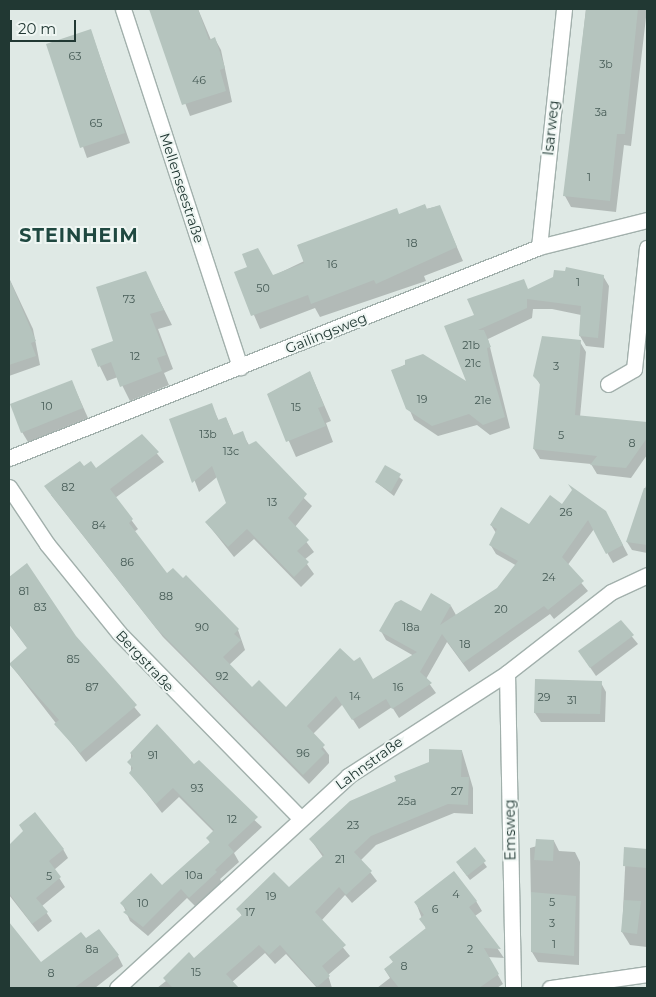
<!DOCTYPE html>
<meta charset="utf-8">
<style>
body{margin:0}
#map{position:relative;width:656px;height:997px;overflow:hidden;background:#dfe9e5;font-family:Montserrat,sans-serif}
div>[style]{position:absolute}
.shadow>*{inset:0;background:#0003}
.building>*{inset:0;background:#b5c4be}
.roads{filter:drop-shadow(1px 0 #a2b0ac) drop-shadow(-1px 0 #a2b0ac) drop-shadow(0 1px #a2b0ac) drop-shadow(0 -1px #a2b0ac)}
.street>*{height:15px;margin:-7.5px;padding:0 7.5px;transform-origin:7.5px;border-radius:7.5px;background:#fff}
span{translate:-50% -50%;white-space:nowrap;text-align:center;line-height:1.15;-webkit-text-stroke:4px #eff6f3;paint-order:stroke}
.number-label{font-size:11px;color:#465b56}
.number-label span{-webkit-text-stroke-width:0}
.street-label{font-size:14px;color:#213833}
.district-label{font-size:19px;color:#1f4840;font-weight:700;letter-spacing:1px}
.frame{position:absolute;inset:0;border:10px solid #213833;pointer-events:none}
.scale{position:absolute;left:10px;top:20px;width:66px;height:22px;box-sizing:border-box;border:2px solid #213833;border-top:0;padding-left:6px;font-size:15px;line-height:18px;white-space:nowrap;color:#213833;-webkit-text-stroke:4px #eff6f3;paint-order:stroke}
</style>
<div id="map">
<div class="shadow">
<div style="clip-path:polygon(150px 9px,198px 9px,211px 40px,215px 39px,221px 50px,232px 102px,190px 116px)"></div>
<div style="clip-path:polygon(586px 9px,647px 9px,631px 146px,624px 145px,616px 212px,571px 207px,565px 196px)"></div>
<div style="clip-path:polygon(91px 31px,130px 143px,87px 158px,47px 45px)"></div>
<div style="clip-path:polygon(439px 206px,463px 261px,424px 276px,426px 281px,320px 317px,315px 308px,260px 329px,236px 273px,273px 276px,400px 215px)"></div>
<div style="clip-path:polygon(145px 272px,172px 325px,158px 329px,173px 369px,164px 373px,169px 385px,130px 401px,118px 377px,107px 381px,92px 350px,114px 342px)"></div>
<div style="clip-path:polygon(603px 276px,609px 286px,604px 348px,586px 346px,580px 336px,581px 315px,552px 309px,533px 309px,532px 318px,488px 339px,510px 428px,490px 435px,477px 425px,438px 436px,414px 420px,393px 371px,423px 355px,468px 384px,476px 316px,528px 290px)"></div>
<div style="clip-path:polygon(10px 280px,33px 329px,40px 365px,9px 376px)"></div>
<div style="clip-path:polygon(580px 342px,586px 352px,580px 417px,647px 424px,647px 455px,631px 478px,597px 474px,591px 464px,540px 459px,534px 449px,541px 386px,534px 375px)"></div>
<div style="clip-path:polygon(310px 372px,331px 421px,326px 423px,333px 442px,296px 457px,268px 394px)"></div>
<div style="clip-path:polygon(72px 382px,88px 418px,28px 442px,22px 432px)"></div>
<div style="clip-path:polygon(211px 405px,219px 421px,226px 418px,234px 436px,242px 433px,249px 445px,312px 506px,295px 527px,314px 552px,304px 560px,314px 574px,301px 587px,254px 539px,234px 557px,206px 522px,228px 503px,217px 477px,199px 492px,171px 419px)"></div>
<div style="clip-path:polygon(142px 436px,164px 462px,115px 498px,138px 529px,134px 532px,167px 575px,238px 630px,245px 650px,229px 665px,252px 689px,286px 709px,373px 681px,414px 656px,386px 640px,381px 631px,451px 606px,456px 615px,498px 589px,517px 566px,496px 554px,490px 544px,496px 533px,491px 525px,529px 526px,562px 505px,611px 522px,628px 555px,613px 563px,594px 529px,567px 566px,588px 591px,554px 619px,550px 614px,469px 672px,447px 642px,426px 679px,436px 693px,399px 718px,392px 707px,359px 729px,343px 704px,313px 734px,329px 755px,329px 763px,309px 784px,163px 637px,51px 495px,84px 468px,96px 470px)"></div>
<div style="clip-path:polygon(385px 467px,403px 480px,394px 496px,376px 482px)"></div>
<div style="clip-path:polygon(646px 486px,647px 486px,647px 553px,632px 550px,627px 542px)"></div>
<div style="clip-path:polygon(27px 565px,75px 637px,141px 715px,86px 762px,10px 664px,28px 649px,9px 624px,9px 578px)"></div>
<div style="clip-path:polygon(620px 622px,638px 644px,596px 676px,585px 660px)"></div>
<div style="clip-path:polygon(601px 683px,606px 692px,605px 722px,541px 722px,535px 713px)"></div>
<div style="clip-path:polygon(462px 751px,473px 788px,473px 814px,454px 813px,376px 845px,361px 860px,377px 881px,352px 903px,345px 895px,321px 921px,350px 956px,328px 975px,332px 988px,317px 988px,286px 954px,275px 964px,265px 953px,231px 983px,235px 988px,157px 988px,166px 981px,164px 978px,194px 959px,242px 916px,238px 909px,289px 889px,323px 857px,311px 840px)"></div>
<div style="clip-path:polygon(131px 753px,194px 766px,262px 827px,234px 853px,239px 862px,220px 879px,222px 883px,195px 906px,187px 898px,148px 936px,130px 921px,122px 903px,162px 887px,210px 843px,208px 838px,214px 832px,179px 797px,162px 813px,131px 773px)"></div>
<div style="clip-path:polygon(24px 832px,63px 849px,68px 858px,54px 870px,65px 887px,42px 906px,52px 921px,38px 932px,9px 895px,9px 847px)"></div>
<div style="clip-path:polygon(554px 841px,559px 851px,575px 852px,580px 862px,579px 965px,538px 962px,532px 952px,530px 848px)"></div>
<div style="clip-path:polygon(474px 849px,487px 867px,470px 880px,460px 867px)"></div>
<div style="clip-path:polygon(626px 849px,647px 850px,647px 947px,630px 945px,622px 932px)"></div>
<div style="clip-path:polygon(476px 901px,482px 911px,475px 916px,504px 958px,488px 957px,503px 984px,497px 988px,377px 988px,390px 978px,385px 970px,426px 929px,416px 903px)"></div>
<div style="clip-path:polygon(16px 933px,40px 963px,86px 940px,118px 956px,123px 966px,95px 988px,11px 988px,9px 939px)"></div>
</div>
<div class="building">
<div style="clip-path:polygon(149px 9px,198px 9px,209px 40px,215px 37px,225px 68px,220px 70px,226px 91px,182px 105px)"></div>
<div style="clip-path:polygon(586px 9px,638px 9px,625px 134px,617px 134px,610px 201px,563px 196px)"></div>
<div style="clip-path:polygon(91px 29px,125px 133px,80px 148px,46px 44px)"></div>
<div style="clip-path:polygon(425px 204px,427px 209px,440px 205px,457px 247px,376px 284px,374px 280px,311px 304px,308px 295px,251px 316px,234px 272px,247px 267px,242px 254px,258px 248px,273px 275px,304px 263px,297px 245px,397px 208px,399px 214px)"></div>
<div style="clip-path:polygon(566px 267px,604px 275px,598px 338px,579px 336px,581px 306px,527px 299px,527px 308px,478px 330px,484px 330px,491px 347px,487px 348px,490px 366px,505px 417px,483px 425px,469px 414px,432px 426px,406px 409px,391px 370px,405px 365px,405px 360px,423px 354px,466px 381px,444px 326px,474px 315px,467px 299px,524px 279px,528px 289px,553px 277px,554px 270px,565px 271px)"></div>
<div style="clip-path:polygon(146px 271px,164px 310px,150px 314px,166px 355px,157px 358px,162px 371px,120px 387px,111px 362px,98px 367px,91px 349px,113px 341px,96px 287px)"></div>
<div style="clip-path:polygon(9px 278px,36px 341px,31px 343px,36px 356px,9px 365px)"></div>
<div style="clip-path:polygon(542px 336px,581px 340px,575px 415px,647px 422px,647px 438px,626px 468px,590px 465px,597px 456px,533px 449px,540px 383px,533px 376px)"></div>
<div style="clip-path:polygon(310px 371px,324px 406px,318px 408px,326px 426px,286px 442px,267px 394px)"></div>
<div style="clip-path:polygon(72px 380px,83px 408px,21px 433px,10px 404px)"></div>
<div style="clip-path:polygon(212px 403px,218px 420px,226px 417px,233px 435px,243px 431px,248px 445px,256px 441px,307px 494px,288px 518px,309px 540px,297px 551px,309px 562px,294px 577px,247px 529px,228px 547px,205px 522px,226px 503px,212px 466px,192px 483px,169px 419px)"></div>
<div style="clip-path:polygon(142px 434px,159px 452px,110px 489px,133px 519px,129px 523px,167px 573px,173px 568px,183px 578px,186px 575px,239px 629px,234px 634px,241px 640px,223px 657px,252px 687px,259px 680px,286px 707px,340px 648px,354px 661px,360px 657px,373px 679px,417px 652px,379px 631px,395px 603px,401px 600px,421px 611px,431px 593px,451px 605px,440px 625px,497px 588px,518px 561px,489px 545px,497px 529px,490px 525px,501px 507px,529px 524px,550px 495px,562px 504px,572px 490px,568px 484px,606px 511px,623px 545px,606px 554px,588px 520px,562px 557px,584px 581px,548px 610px,544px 606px,463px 663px,442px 634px,420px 672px,432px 683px,392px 709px,386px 699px,352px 720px,336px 696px,307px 726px,325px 745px,321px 749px,325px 753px,303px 775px,156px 628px,44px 486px,80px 461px,84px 466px,91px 461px,96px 468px)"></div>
<div style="clip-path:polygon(385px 465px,401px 474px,391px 492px,375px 482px)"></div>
<div style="clip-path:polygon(644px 488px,647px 488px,647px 545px,626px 542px)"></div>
<div style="clip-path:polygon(27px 563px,76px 636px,137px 705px,80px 753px,54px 724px,59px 720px,9px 664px,27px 648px,9px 624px,9px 577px)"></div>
<div style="clip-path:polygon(621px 620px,634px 635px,590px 668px,578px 651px)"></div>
<div style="clip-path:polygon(535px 679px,602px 681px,600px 714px,534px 713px)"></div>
<div style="clip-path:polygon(157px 724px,194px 764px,199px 760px,258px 817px,228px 845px,234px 852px,215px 870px,217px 872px,189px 898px,181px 889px,143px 927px,123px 912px,127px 910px,120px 903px,151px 873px,162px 885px,210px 842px,206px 838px,214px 830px,173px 788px,156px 804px,129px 773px,133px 768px,127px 762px,133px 756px,130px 753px)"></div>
<div style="clip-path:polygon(429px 749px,462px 750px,461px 777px,469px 777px,468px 805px,448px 804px,371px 836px,354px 852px,372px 871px,346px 895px,339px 887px,315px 912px,346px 945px,322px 966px,330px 976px,317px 987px,280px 945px,269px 955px,259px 945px,226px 974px,239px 988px,173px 988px,163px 978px,189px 952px,194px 958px,242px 915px,236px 909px,274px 872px,289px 887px,324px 855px,309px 839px,350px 801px,396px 781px,394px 776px,429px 762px)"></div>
<div style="clip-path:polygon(35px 812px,64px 849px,49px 861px,61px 877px,36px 898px,48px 912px,32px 924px,9px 893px,9px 845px,23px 831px,19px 825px)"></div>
<div style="clip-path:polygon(536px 839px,554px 840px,553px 861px,534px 860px)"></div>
<div style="clip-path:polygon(475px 847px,486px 861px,467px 876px,456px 862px)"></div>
<div style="clip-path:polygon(624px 847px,647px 849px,647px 868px,623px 866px)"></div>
<div style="clip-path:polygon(454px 871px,477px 901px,469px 907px,501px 949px,484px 948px,499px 974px,479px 988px,399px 988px,384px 969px,393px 962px,389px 957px,426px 928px,419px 919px,424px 915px,414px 902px)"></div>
<div style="clip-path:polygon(531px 892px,576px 896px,574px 956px,531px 952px)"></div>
<div style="clip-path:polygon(624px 900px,641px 901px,637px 934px,621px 932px)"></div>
<div style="clip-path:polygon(9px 922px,41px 962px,81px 932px,86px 938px,99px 929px,119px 955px,74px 988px,9px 988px)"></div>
</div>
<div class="roads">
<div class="street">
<div style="left:123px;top:9px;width:377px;rotate:71.9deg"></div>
<div style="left:539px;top:247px;width:239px;rotate:-84deg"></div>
<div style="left:608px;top:384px;width:30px;rotate:-30deg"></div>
<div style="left:634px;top:369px;width:122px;rotate:-83.9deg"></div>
<div style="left:9px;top:458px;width:570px;rotate:-21.71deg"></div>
<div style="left:539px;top:247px;width:111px;rotate:-14deg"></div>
<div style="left:9px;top:487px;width:69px;rotate:56.3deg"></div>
<div style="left:47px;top:544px;width:114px;rotate:51deg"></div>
<div style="left:119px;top:633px;width:259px;rotate:45.6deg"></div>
<div style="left:507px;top:673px;width:315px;rotate:88.9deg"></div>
<div style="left:117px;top:988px;width:314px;rotate:-42.5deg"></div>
<div style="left:348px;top:776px;width:189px;rotate:-32.9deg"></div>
<div style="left:507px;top:673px;width:132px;rotate:-37.9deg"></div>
<div style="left:611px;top:592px;width:40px;rotate:-25deg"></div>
<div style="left:550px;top:988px;width:98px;rotate:-8.2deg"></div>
</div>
</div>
<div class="number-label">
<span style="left:75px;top:56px">63</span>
<span style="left:606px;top:64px">3b</span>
<span style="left:199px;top:80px">46</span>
<span style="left:601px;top:112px">3a</span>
<span style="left:96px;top:123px">65</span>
<span style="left:589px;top:177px">1</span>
<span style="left:412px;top:243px">18</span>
<span style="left:332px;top:264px">16</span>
<span style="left:578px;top:282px">1</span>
<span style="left:263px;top:288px">50</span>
<span style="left:129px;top:299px">73</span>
<span style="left:471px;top:345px">21b</span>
<span style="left:135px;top:356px">12</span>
<span style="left:473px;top:363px">21c</span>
<span style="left:556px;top:366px">3</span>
<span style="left:422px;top:399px">19</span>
<span style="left:483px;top:400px">21e</span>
<span style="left:47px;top:406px">10</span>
<span style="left:296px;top:407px">15</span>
<span style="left:208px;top:434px">13b</span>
<span style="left:561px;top:435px">5</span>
<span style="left:632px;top:443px">8</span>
<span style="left:231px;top:451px">13c</span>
<span style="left:68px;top:487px">82</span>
<span style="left:272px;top:502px">13</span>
<span style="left:566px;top:512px">26</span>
<span style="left:99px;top:525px">84</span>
<span style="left:127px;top:562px">86</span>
<span style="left:549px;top:577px">24</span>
<span style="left:24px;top:591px">81</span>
<span style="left:166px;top:596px">88</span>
<span style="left:40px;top:607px">83</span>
<span style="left:501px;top:609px">20</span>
<span style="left:202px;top:627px">90</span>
<span style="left:411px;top:627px">18a</span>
<span style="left:465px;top:644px">18</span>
<span style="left:73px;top:659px">85</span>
<span style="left:222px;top:676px">92</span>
<span style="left:92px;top:687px">87</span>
<span style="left:398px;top:687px">16</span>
<span style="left:355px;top:696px">14</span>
<span style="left:544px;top:697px">29</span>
<span style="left:572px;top:700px">31</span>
<span style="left:303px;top:753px">96</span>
<span style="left:153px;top:755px">91</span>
<span style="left:197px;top:788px">93</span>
<span style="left:457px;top:791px">27</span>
<span style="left:407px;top:801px">25a</span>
<span style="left:232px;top:819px">12</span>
<span style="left:353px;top:825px">23</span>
<span style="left:340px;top:859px">21</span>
<span style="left:194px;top:875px">10a</span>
<span style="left:49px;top:876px">5</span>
<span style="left:456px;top:894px">4</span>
<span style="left:271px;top:896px">19</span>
<span style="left:552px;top:902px">5</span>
<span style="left:143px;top:903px">10</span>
<span style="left:435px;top:909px">6</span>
<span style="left:250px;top:912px">17</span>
<span style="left:552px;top:923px">3</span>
<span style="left:554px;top:944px">1</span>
<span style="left:92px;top:949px">8a</span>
<span style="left:470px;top:949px">2</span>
<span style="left:404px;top:966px">8</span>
<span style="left:196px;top:972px">15</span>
<span style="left:51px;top:973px">8</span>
</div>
<div class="street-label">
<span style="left:551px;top:128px;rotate:-84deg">Isarweg</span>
<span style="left:182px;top:188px;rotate:72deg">Mellenseestraße</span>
<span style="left:326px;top:333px;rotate:-22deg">Gailingsweg</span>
<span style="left:145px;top:661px;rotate:47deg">Bergstraße</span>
<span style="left:369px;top:763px;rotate:-36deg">Lahnstraße</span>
<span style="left:510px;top:830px;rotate:-91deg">Emsweg</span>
</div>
<div class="district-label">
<span style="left:79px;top:236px">STEINHEIM</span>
</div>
<div class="frame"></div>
<div class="scale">20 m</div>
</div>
